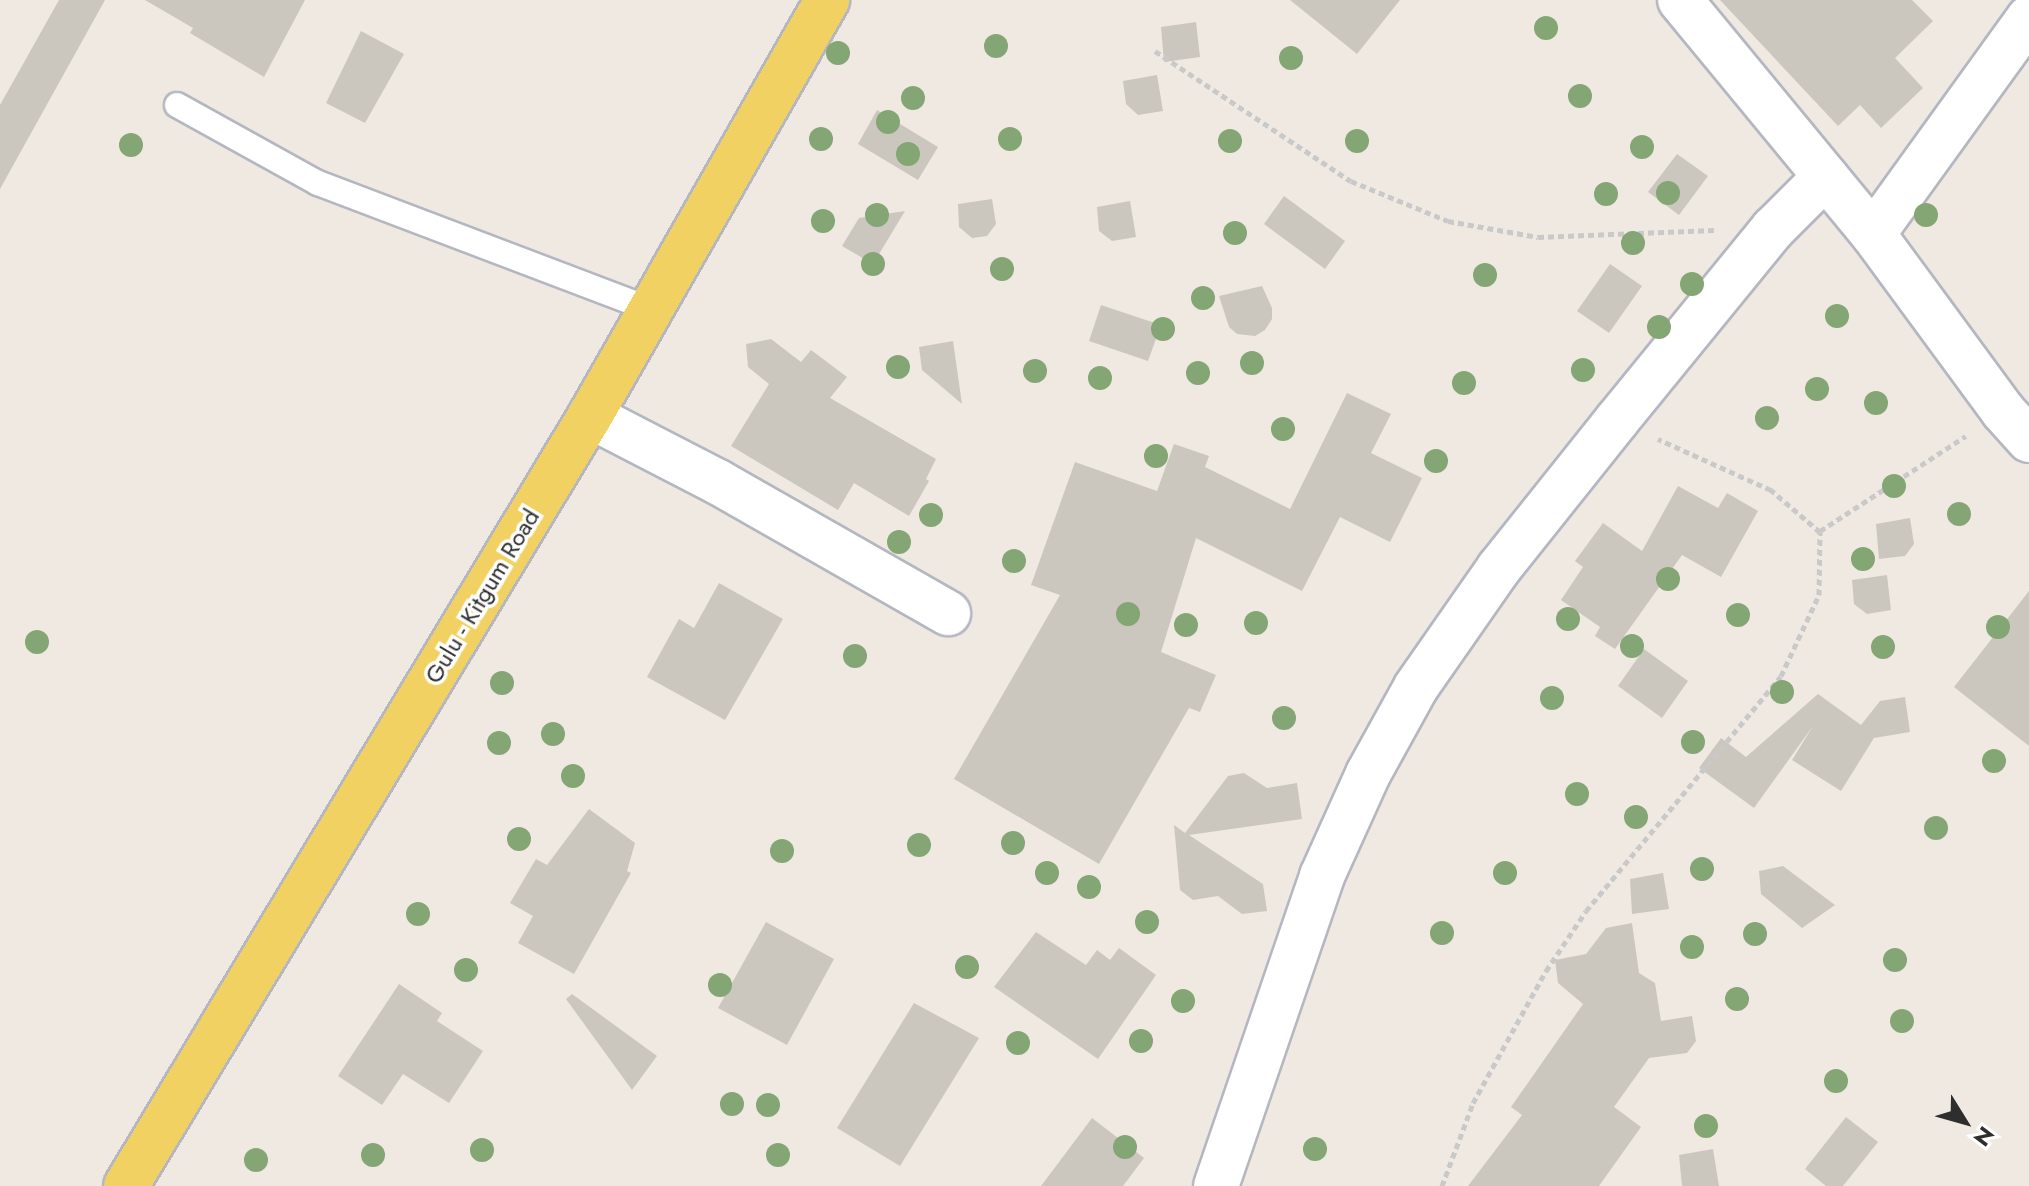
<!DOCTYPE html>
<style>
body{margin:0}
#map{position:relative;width:2029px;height:1186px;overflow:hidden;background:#efe9e1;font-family:Jost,sans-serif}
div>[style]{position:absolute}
.building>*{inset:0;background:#cbc7bf}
.path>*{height:5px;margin-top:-2.5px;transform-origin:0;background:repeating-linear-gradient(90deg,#c9c9c9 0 6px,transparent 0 10px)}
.roads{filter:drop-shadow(2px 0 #b4b7c1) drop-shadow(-2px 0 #b4b7c1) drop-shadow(0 2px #b4b7c1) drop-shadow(0 -2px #b4b7c1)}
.service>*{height:24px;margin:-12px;padding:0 12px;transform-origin:12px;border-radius:12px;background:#fff}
.minor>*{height:44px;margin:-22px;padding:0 22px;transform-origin:22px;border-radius:22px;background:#fff}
.primary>*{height:44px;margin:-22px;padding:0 22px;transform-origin:22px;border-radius:22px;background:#f2d163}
.trees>*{width:24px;height:24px;margin:-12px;border-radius:50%;background:#84a574}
span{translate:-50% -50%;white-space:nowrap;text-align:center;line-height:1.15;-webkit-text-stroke:7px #fff;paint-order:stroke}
.street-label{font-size:24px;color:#2e2e2e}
.north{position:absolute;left:1925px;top:1082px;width:80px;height:80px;-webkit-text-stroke:6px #fff;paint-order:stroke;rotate:127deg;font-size:22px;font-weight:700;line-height:32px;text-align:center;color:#2e2e2e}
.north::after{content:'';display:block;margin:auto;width:28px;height:36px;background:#2e2e2e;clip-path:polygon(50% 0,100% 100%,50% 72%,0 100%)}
</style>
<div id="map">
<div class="building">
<div style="clip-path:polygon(59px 0,105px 0,0 189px,0 105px)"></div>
<div style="clip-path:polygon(145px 0,305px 0,264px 77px,190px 33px,193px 28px)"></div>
<div style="clip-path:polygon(1290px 0,1400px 0,1357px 54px)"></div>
<div style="clip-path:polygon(1720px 0,1912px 0,1933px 21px,1895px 58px,1923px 88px,1881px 128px,1860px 105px,1838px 126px)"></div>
<div style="clip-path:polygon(1196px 22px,1200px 57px,1164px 62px,1161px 27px)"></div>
<div style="clip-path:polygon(361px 31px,404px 54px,365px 123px,326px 103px)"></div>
<div style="clip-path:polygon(1157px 75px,1163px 111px,1138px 115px,1126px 104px,1123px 81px)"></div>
<div style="clip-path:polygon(877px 110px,938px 147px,918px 180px,858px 144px)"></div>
<div style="clip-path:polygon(1677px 154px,1708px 176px,1679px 215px,1648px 192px)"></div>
<div style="clip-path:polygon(1284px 196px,1345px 241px,1325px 269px,1264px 224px)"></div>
<div style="clip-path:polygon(992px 199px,996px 224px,987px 236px,972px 238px,959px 227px,958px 204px)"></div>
<div style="clip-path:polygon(1130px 201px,1136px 237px,1112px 241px,1099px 231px,1097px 207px)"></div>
<div style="clip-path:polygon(905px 211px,873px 264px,842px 246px,859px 218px)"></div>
<div style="clip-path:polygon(1610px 264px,1642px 286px,1609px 333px,1577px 311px)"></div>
<div style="clip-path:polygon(1262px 286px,1272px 308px,1272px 319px,1265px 330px,1255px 336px,1237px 334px,1229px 327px,1219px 296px)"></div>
<div style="clip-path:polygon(1101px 305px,1161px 325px,1148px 361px,1089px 341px)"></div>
<div style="clip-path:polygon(771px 339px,801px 362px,811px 350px,847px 377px,830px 398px,936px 459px,926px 479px,929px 481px,909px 516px,854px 483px,838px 510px,731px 446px,769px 384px,748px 367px,746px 344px)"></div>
<div style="clip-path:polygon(953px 341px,962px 404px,922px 370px,919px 347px)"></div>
<div style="clip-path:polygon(1347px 393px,1391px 414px,1371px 453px,1422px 478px,1390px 542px,1340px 517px,1302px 591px,1196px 538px,1161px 652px,1216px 675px,1200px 712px,1189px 708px,1099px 864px,954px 779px,1060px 595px,1031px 585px,1075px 462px,1157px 491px,1174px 444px,1209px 456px,1205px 467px,1290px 509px)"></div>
<div style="clip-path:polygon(1678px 486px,1718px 508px,1727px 493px,1758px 511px,1721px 577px,1682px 555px,1615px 649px,1595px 636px,1600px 627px,1561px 600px,1583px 567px,1575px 561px,1603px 523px,1642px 551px)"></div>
<div style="clip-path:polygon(1910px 518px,1914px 544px,1905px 556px,1879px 559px,1876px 524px)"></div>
<div style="clip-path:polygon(1887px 575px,1891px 610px,1867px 614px,1854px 604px,1852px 580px)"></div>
<div style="clip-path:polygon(719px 583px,783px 619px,725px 720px,647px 677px,679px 619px,694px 628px)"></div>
<div style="clip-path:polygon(2029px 591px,2029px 746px,1954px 687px)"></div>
<div style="clip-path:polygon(1644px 649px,1688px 681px,1662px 718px,1618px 686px)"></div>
<div style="clip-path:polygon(1818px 694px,1861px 725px,1880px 701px,1905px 697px,1910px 732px,1874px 738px,1841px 791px,1792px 760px,1813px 726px,1754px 808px,1699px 768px,1721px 738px,1746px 757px)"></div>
<div style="clip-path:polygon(1244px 773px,1267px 788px,1297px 783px,1302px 819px,1189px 835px,1263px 884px,1267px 911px,1242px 914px,1218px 896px,1193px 900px,1180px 890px,1174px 825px,1185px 833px,1228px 776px)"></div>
<div style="clip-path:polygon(589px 809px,635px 843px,627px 871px,631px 873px,574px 974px,518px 943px,533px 916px,510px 903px,536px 859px,547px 865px)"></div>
<div style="clip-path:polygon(1783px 866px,1835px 905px,1802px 928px,1761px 894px,1759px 871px)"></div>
<div style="clip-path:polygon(1663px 873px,1669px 909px,1632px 914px,1630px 879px)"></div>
<div style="clip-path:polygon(766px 922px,834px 959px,787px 1045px,718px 1008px)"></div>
<div style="clip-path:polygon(1632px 923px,1639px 973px,1655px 983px,1661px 1021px,1692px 1016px,1696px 1041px,1687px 1053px,1649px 1058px,1614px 1107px,1641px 1127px,1599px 1186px,1468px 1186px,1522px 1115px,1511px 1107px,1583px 1004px,1558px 983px,1555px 960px,1586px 954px,1606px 928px)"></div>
<div style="clip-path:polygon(1036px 932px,1086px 965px,1097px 950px,1110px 960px,1119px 948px,1156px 975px,1098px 1059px,994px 987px)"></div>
<div style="clip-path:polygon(399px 984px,442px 1013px,437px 1021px,483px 1051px,449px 1103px,403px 1074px,382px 1105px,338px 1076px)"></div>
<div style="clip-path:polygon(572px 994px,657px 1056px,632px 1090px,566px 999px)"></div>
<div style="clip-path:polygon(914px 1003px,979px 1038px,900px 1166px,837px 1128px)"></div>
<div style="clip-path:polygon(1846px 1117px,1878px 1142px,1843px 1186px,1826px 1186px,1805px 1169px)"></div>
<div style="clip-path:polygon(1092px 1118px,1144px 1158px,1123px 1186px,1041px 1186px)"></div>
<div style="clip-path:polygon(1713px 1149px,1719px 1186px,1682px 1186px,1679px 1155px)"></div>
</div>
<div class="path">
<div style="left:1155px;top:51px;width:235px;rotate:33.6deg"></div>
<div style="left:1351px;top:181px;width:105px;rotate:22.4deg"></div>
<div style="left:1448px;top:221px;width:91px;rotate:10.1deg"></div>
<div style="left:1538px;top:237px;width:176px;rotate:-2.3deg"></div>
<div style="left:1820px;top:531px;width:174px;rotate:-33.1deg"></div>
<div style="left:1442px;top:1186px;width:89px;rotate:-69.5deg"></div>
<div style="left:1473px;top:1103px;width:151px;rotate:-61.1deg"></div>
<div style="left:1546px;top:971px;width:72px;rotate:-56.3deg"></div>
<div style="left:1586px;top:911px;width:305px;rotate:-50.3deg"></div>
<div style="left:1781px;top:676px;width:89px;rotate:-64.9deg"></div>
<div style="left:1819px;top:595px;width:63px;rotate:-89.1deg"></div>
<div style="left:1820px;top:532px;width:65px;rotate:-139.4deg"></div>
<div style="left:1771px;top:490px;width:124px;rotate:-155.7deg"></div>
</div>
<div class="roads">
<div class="service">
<div style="left:177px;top:105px;width:161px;rotate:29deg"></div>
<div style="left:318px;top:183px;width:357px;rotate:20.8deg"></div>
</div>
<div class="minor">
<div style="left:1680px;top:0;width:303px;rotate:50.5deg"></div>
<div style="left:1873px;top:234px;width:220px;rotate:53.7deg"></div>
<div style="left:2003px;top:411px;width:39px;rotate:48deg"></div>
<div style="left:1873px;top:234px;width:266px;rotate:-54.2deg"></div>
<div style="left:590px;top:416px;width:144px;rotate:27.3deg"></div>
<div style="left:718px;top:482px;width:265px;rotate:29.7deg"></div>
<div style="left:1216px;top:1186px;width:328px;rotate:-71.1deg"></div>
<div style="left:1322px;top:876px;width:112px;rotate:-65.7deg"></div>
<div style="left:1368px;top:774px;width:99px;rotate:-61.1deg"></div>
<div style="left:1416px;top:687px;width:145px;rotate:-55.1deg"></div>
<div style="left:1499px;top:568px;width:189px;rotate:-51.4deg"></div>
<div style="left:1617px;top:420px;width:247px;rotate:-50.8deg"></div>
<div style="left:1773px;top:229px;width:74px;rotate:-45deg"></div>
</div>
<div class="primary">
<div style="left:126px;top:1186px;width:899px;rotate:-58.93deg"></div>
<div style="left:590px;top:416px;width:479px;rotate:-60.3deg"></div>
</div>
</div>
<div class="trees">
<div style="left:1546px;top:28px"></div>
<div style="left:996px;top:46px"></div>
<div style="left:838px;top:53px"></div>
<div style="left:1291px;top:58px"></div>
<div style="left:1580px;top:96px"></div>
<div style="left:913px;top:98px"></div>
<div style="left:888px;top:122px"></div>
<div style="left:821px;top:139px"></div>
<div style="left:1010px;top:139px"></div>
<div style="left:1230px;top:141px"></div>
<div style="left:1357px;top:141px"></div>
<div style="left:131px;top:145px"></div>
<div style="left:1642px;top:147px"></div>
<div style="left:908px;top:154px"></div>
<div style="left:1668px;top:193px"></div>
<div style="left:1606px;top:194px"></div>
<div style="left:877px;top:215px"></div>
<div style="left:1926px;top:215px"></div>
<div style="left:823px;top:221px"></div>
<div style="left:1235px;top:233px"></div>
<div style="left:1633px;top:243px"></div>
<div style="left:873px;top:264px"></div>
<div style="left:1002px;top:269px"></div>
<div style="left:1485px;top:275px"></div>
<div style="left:1692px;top:284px"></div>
<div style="left:1203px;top:298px"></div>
<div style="left:1837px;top:316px"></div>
<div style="left:1659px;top:327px"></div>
<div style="left:1163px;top:329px"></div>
<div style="left:1252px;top:363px"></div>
<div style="left:898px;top:367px"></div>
<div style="left:1583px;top:370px"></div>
<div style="left:1035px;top:371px"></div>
<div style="left:1198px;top:373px"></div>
<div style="left:1100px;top:378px"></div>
<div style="left:1464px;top:383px"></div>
<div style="left:1817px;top:389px"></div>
<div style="left:1876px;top:403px"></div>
<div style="left:1767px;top:418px"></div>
<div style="left:1283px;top:429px"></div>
<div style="left:1156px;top:456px"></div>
<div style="left:1436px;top:461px"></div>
<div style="left:1894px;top:486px"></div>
<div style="left:1959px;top:514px"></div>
<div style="left:931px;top:515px"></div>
<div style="left:899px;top:542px"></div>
<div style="left:1863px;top:559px"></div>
<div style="left:1014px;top:561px"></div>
<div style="left:1668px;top:579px"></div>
<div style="left:1128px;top:614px"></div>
<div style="left:1738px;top:615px"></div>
<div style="left:1568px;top:619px"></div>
<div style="left:1256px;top:623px"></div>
<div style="left:1186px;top:625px"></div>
<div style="left:1998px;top:627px"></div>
<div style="left:37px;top:642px"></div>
<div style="left:1632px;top:646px"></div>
<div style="left:1883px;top:647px"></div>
<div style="left:855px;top:656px"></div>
<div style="left:502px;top:683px"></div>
<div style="left:1782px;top:692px"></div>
<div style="left:1552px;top:698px"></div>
<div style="left:1284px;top:718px"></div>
<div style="left:553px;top:734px"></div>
<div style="left:1693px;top:742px"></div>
<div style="left:499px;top:743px"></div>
<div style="left:1994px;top:761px"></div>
<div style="left:573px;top:776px"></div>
<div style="left:1577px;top:794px"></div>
<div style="left:1636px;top:817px"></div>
<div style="left:1936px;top:828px"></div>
<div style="left:519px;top:839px"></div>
<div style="left:1013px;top:843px"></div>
<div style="left:919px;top:845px"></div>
<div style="left:782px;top:851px"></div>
<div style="left:1702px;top:869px"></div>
<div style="left:1047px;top:873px"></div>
<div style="left:1505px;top:873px"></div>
<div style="left:1089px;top:887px"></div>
<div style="left:418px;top:914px"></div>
<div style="left:1147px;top:922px"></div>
<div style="left:1442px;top:933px"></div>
<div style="left:1755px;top:934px"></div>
<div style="left:1692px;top:947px"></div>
<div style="left:1895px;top:960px"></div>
<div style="left:967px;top:967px"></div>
<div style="left:466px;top:970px"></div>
<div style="left:720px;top:985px"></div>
<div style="left:1737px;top:999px"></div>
<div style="left:1183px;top:1001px"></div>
<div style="left:1902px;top:1021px"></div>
<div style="left:1141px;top:1041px"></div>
<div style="left:1018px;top:1043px"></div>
<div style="left:1836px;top:1081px"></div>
<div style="left:732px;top:1104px"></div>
<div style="left:768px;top:1105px"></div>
<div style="left:1706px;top:1126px"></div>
<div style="left:1125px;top:1147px"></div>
<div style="left:1315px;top:1149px"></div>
<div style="left:482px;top:1150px"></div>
<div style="left:373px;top:1155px"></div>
<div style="left:778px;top:1155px"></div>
<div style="left:256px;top:1160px"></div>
</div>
<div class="street-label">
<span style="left:482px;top:596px;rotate:-59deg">Gulu - Kitgum Road</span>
</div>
<div class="north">N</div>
</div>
